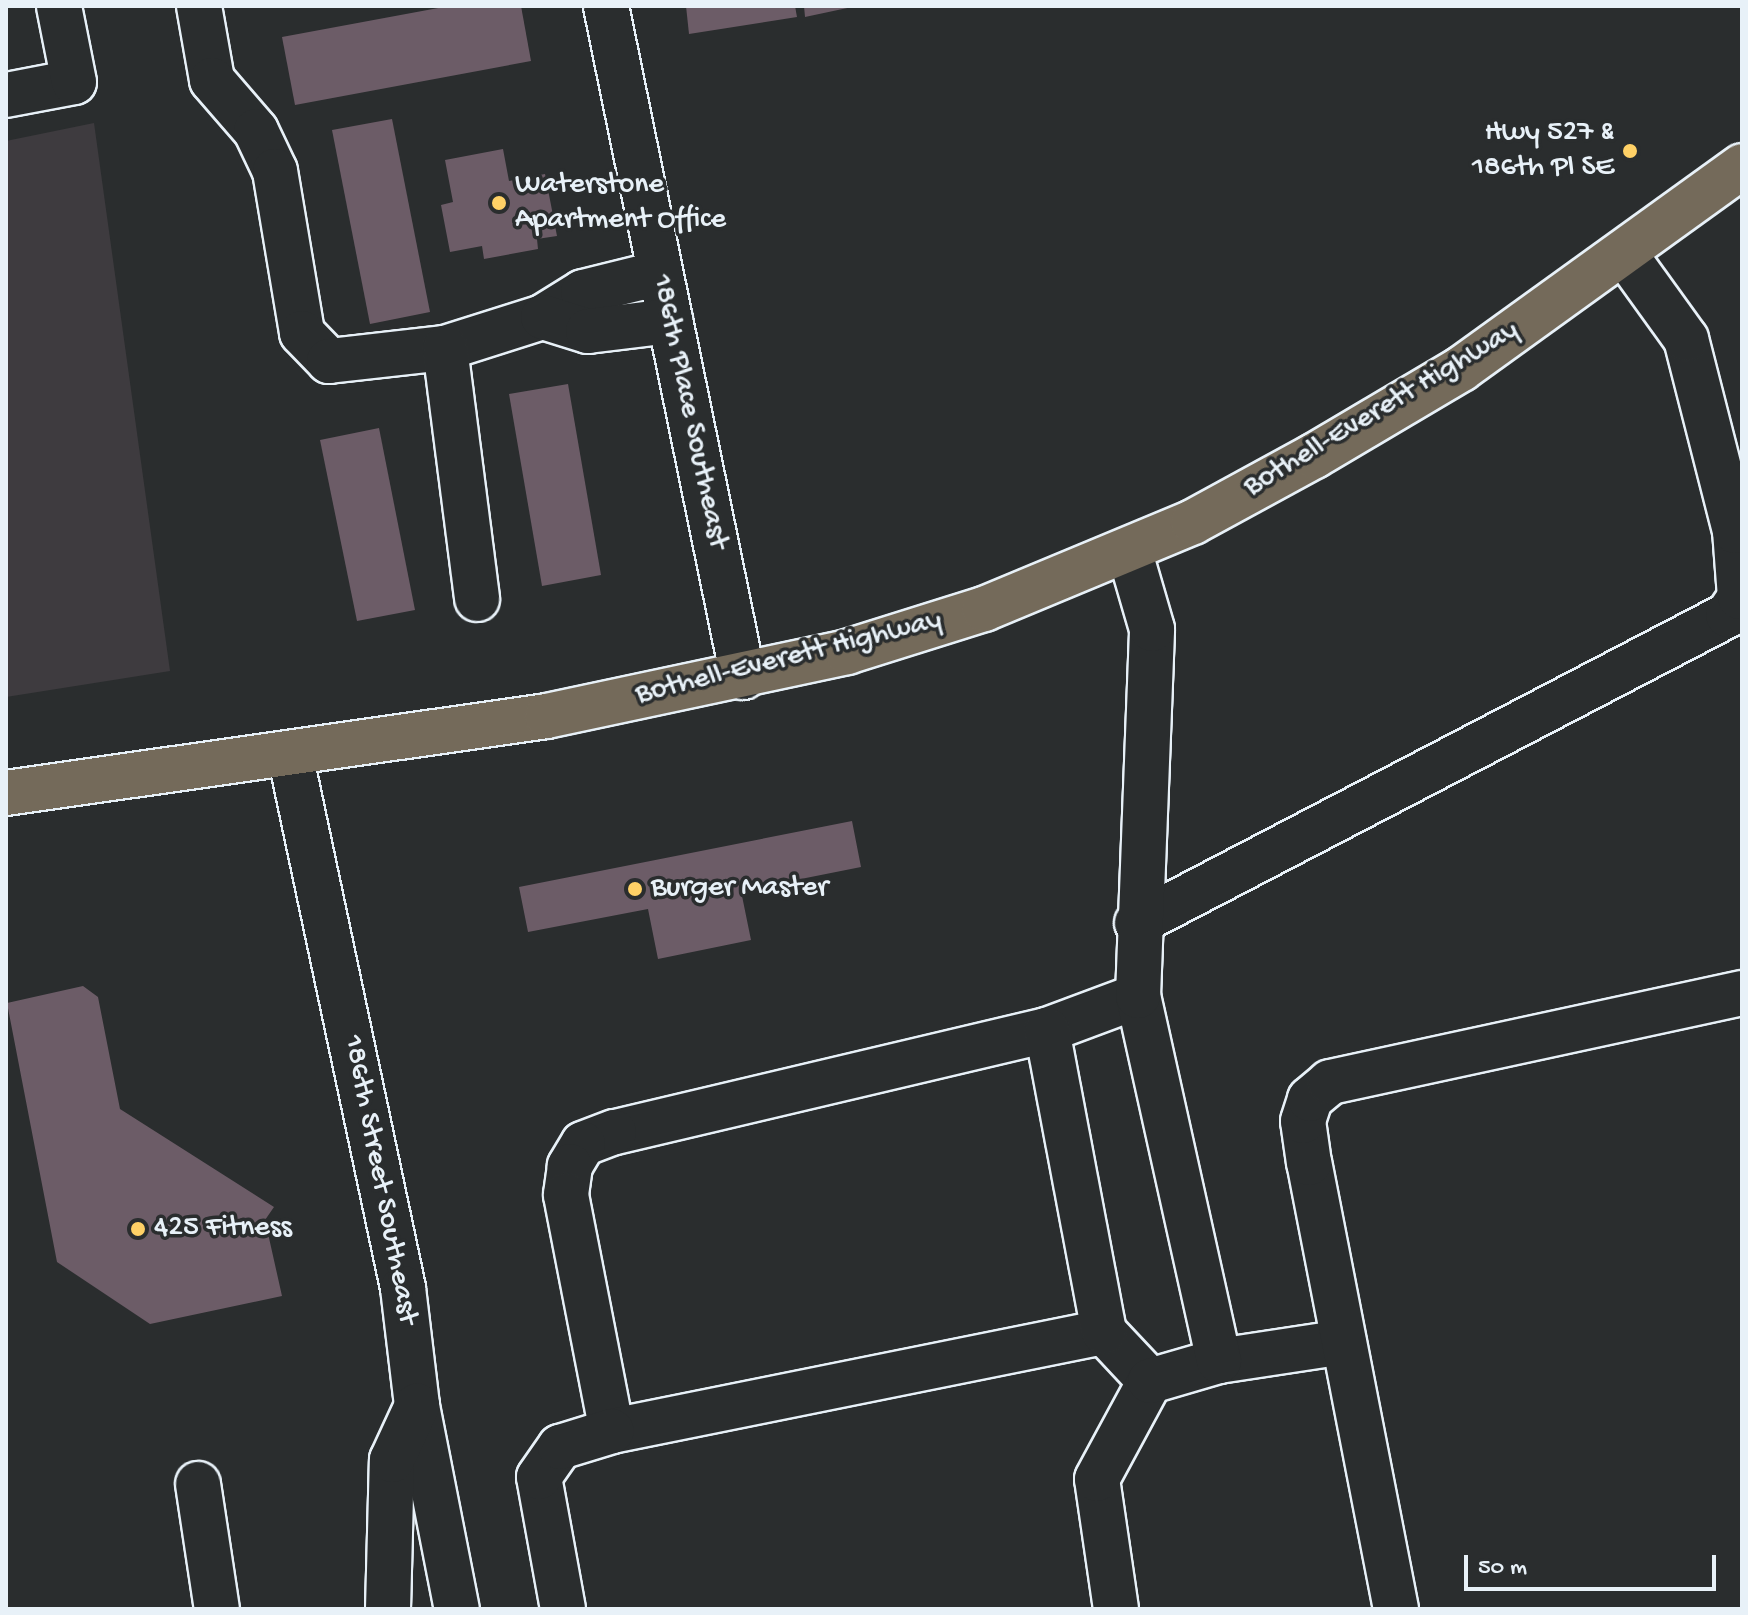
<!DOCTYPE html>
<style>
body{margin:0}
#map{position:relative;width:1748px;height:1615px;overflow:hidden;background:#2a2d2e;font-family:"Gochi Hand",sans-serif}
div>[style]{position:absolute}
.built>*{inset:0;background:#3e3b3f}
.building>*{inset:0;background:#6c5c67}
.roads{filter:drop-shadow(2px 0 #e8f1f8) drop-shadow(-2px 0 #e8f1f8) drop-shadow(0 2px #e8f1f8) drop-shadow(0 -2px #e8f1f8)}
.minor>*{height:44px;margin:-22px;padding:0 22px;transform-origin:22px;border-radius:22px;background:#2a2d2e}
.major>*{height:44px;margin:-22px;padding:0 22px;transform-origin:22px;border-radius:22px;background:#746a5a}
.dots>*{width:22px;height:22px;translate:-50% -50%;box-sizing:border-box;border:4px solid #2a2d2e;border-radius:50%}
span{translate:-50% -50%;white-space:nowrap;text-align:center;line-height:1.15;-webkit-text-stroke:7px #2a2d2e;paint-order:stroke}
.poi-label{font-size:30px;color:#e8f1f8}
.right{translate:-100% -50%;text-align:right}
.left{translate:0 -50%;text-align:left}
.street-label{font-size:30px;color:#e8f1f8}
.frame{position:absolute;inset:0;border:8px solid #e8f1f8;pointer-events:none}
.scale{position:absolute;left:1464px;top:1555px;width:252px;height:36px;box-sizing:border-box;border:4px solid #e8f1f8;border-top:0;padding-left:10px;font-size:24px;line-height:28px;white-space:nowrap;color:#e8f1f8;-webkit-text-stroke:6px #2a2d2e;paint-order:stroke}
</style>
<div id="map">
<div class="built">
<div style="clip-path:polygon(94px 123px,170px 671px,6px 697px,6px 141px)"></div>
</div>
<div class="building">
<div style="clip-path:polygon(449px 6px,521px 6px,531px 61px,295px 105px,282px 37px)"></div>
<div style="clip-path:polygon(686px 6px,795px 6px,797px 17px,689px 34px)"></div>
<div style="clip-path:polygon(804px 6px,851px 6px,852px 7px,805px 17px)"></div>
<div style="clip-path:polygon(392px 119px,430px 312px,370px 324px,332px 130px)"></div>
<div style="clip-path:polygon(503px 149px,509px 181px,545px 174px,557px 236px,537px 239px,538px 249px,484px 259px,482px 246px,450px 252px,441px 205px,453px 202px,445px 160px)"></div>
<div style="clip-path:polygon(568px 384px,601px 575px,542px 586px,509px 394px)"></div>
<div style="clip-path:polygon(379px 428px,415px 610px,357px 621px,320px 440px)"></div>
<div style="clip-path:polygon(852px 821px,861px 867px,741px 891px,751px 940px,658px 959px,648px 909px,528px 932px,519px 887px)"></div>
<div style="clip-path:polygon(83px 986px,98px 997px,120px 1109px,274px 1207px,265px 1220px,282px 1296px,150px 1324px,57px 1262px,7px 1003px)"></div>
</div>
<div class="roads">
<div class="minor">
<div style="left:199px;top:6px;width:75px;rotate:80deg"></div>
<div style="left:212px;top:80px;width:67px;rotate:49.2deg"></div>
<div style="left:256px;top:131px;width:44px;rotate:64.6deg"></div>
<div style="left:275px;top:171px;width:164px;rotate:80.5deg"></div>
<div style="left:302px;top:333px;width:39px;rotate:46deg"></div>
<div style="left:329px;top:361px;width:117px;rotate:-6.4deg"></div>
<div style="left:445px;top:348px;width:103px;rotate:-17.6deg"></div>
<div style="left:543px;top:317px;width:47px;rotate:-32deg"></div>
<div style="left:583px;top:292px;width:79px;rotate:-13.9deg"></div>
<div style="left:606px;top:6px;width:685px;rotate:78.46deg"></div>
<div style="left:6px;top:95px;width:69px;rotate:-10.8deg"></div>
<div style="left:74px;top:82px;width:77px;rotate:-101.2deg"></div>
<div style="left:543px;top:317px;width:47px;rotate:17.3deg"></div>
<div style="left:588px;top:331px;width:83px;rotate:-7deg"></div>
<div style="left:445px;top:348px;width:253px;rotate:82.7deg"></div>
<div style="left:290px;top:754px;width:546px;rotate:78.05deg"></div>
<div style="left:403px;top:1288px;width:119px;rotate:83.2deg"></div>
<div style="left:417px;top:1406px;width:207px;rotate:78.9deg"></div>
<div style="left:1137px;top:923px;width:666px;rotate:-27.53deg"></div>
<div style="left:1728px;top:615px;width:22px;rotate:-56deg"></div>
<div style="left:1740px;top:597px;width:66px;rotate:-94.3deg"></div>
<div style="left:1735px;top:531px;width:198px;rotate:-104.3deg"></div>
<div style="left:1686px;top:339px;width:106px;rotate:-125.8deg"></div>
<div style="left:1138px;top:996px;width:97px;rotate:159.5deg"></div>
<div style="left:1047px;top:1030px;width:445px;rotate:166.7deg"></div>
<div style="left:614px;top:1132px;width:33px;rotate:159deg"></div>
<div style="left:583px;top:1144px;width:26px;rotate:121deg"></div>
<div style="left:570px;top:1166px;width:29px;rotate:98deg"></div>
<div style="left:566px;top:1195px;width:240px;rotate:79deg"></div>
<div style="left:612px;top:1431px;width:502px;rotate:-11.38deg"></div>
<div style="left:1104px;top:1332px;width:67px;rotate:46.8deg"></div>
<div style="left:1047px;top:1030px;width:307px;rotate:79.3deg"></div>
<div style="left:1219px;top:1361px;width:126px;rotate:-8.6deg"></div>
<div style="left:198px;top:1484px;width:126px;rotate:81.4deg"></div>
<div style="left:388px;top:1609px;width:149px;rotate:-88.5deg"></div>
<div style="left:392px;top:1460px;width:60px;rotate:-65.2deg"></div>
<div style="left:563px;top:1609px;width:134px;rotate:-100.3deg"></div>
<div style="left:539px;top:1477px;width:37px;rotate:-55deg"></div>
<div style="left:560px;top:1447px;width:54px;rotate:-17.1deg"></div>
<div style="left:1116px;top:1609px;width:131px;rotate:-98.3deg"></div>
<div style="left:1097px;top:1479px;width:111px;rotate:-61.6deg"></div>
<div style="left:1150px;top:1381px;width:72px;rotate:-16.2deg"></div>
<div style="left:1219px;top:1361px;width:374px;rotate:-102.5deg"></div>
<div style="left:1138px;top:996px;width:367px;rotate:-87.8deg"></div>
<div style="left:1152px;top:629px;width:82px;rotate:-106.2deg"></div>
<div style="left:1396px;top:1609px;width:454px;rotate:-101deg"></div>
<div style="left:1309px;top:1163px;width:42px;rotate:-98.1deg"></div>
<div style="left:1303px;top:1121px;width:23px;rotate:-72deg"></div>
<div style="left:1310px;top:1099px;width:26px;rotate:-40deg"></div>
<div style="left:1330px;top:1082px;width:422px;rotate:-12.2deg"></div>
</div>
<div class="major">
<div style="left:6px;top:793px;width:546px;rotate:-8.1deg"></div>
<div style="left:547px;top:716px;width:307px;rotate:-12deg"></div>
<div style="left:847px;top:652px;width:144px;rotate:-17.4deg"></div>
<div style="left:984px;top:609px;width:226px;rotate:-22.6deg"></div>
<div style="left:1193px;top:522px;width:138px;rotate:-28.6deg"></div>
<div style="left:1314px;top:456px;width:171px;rotate:-30.6deg"></div>
<div style="left:1461px;top:369px;width:347px;rotate:-35.8deg"></div>
</div>
</div>
<div class="dots">
<div style="left:1630px;top:151px;background:#ffd166"></div>
<div style="left:499px;top:203px;background:#ffd166"></div>
<div style="left:635px;top:889px;background:#ffd166"></div>
<div style="left:138px;top:1229px;background:#ffd166"></div>
</div>
<div class="poi-label">
<span class="right" style="left:1614px;top:151px">Hwy 527 &amp;<br>186th Pl SE</span>
<span class="left" style="left:515px;top:203px">Waterstone<br>Apartment Office</span>
<span class="left" style="left:651px;top:889px">Burger Master</span>
<span class="left" style="left:154px;top:1229px">425 Fitness</span>
</div>
<div class="street-label">
<span style="left:1382px;top:410px;rotate:-31deg">Bothell-Everett Highway</span>
<span style="left:688px;top:412px;rotate:78deg">186th Place Southeast</span>
<span style="left:789px;top:659px;rotate:-14deg">Bothell-Everett Highway</span>
<span style="left:379px;top:1180px;rotate:79deg">186th Street Southeast</span>
</div>
<div class="frame"></div>
<div class="scale">50 m</div>
</div>
